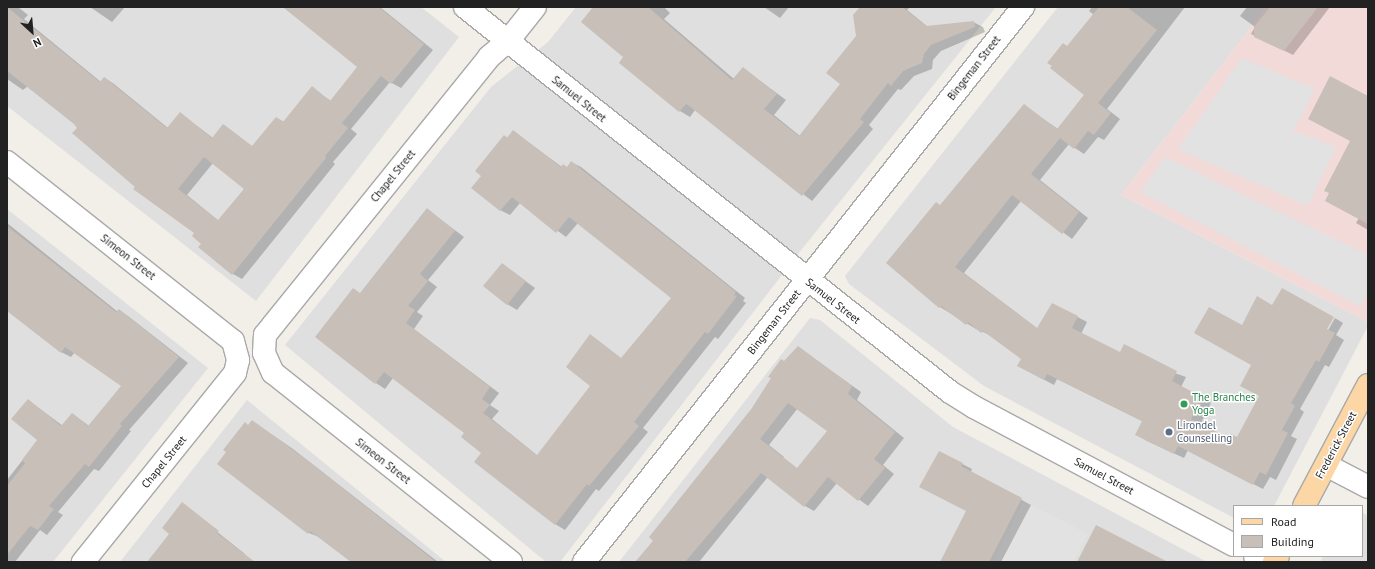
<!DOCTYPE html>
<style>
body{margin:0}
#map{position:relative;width:1375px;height:569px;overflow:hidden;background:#f2efe9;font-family:"PT Sans",sans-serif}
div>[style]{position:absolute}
.residential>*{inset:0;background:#e0dfdf}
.commercial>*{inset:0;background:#f2dad9}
.parking>*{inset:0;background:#e2e2e2}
.shadow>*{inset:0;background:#0003}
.building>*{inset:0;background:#c7bfb8}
.roads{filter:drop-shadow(1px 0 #a9a9a9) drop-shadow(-1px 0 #a9a9a9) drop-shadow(0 1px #a9a9a9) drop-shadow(0 -1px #a9a9a9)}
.minor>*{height:22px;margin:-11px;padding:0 11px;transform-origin:11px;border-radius:11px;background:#fff}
.major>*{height:22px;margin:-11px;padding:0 11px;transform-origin:11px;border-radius:11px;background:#fcd6a4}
.dots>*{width:11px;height:11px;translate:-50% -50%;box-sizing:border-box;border:2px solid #fff;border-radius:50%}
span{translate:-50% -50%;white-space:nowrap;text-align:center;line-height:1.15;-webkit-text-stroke:3px #fff;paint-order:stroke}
.street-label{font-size:11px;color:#222}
.leisure-label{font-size:11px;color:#27864d}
.left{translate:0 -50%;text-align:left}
.service-label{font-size:11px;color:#4e5e75}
.frame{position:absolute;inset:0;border:8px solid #222;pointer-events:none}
.legend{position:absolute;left:1233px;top:505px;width:130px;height:52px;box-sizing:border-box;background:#fff;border:1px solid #a7a7a7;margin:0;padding:5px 7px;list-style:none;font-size:12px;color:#222}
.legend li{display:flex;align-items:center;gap:8px;height:20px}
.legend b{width:20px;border:1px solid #a7a7a7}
.north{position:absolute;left:12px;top:12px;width:40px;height:40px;-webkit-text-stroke:3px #fff;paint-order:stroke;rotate:154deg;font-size:11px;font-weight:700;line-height:16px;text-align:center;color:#222}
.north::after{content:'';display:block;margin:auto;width:14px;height:18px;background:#222;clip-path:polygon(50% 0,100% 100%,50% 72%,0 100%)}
</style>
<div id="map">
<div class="residential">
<div style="clip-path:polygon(7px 7px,421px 7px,459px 37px,256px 301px,7px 106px)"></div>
<div style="clip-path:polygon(576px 7px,996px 7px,802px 249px,560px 562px,546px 562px,285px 345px,491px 87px,548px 42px)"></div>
<div style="clip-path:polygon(1058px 7px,1267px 7px,1121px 195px,1368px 322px,1368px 326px,1274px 506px,1234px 506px,1234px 518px,984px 386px,849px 284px,845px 276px)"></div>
<div style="clip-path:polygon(7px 209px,208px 368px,53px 562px,7px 562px)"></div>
<div style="clip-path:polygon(810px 318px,820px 320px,953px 427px,1207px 562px,619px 562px)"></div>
<div style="clip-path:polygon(247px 400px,446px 562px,120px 562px)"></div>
<div style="clip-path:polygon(1362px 512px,1368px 516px,1368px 562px,1320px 562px,1323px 556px,1362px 556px)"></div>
</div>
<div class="commercial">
<div style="clip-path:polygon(1267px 7px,1368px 7px,1368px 322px,1121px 195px)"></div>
</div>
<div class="parking">
<div style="clip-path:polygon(1242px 58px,1315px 89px,1293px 131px,1336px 147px,1308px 206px,1178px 149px)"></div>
<div style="clip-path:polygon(1165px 157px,1368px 255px,1368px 294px,1360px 306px,1140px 192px)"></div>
<div style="clip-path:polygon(1024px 501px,1088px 534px,1073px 562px,993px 562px)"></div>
</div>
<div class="shadow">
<div style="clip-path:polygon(evenodd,7px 7px,18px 7px,28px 15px,24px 19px,101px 82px,105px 78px,114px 84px,168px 128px,180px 113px,213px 138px,224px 125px,253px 147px,277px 118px,284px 122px,312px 88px,331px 101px,359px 67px,283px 7px,380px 7px,433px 50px,401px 88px,390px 82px,351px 129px,357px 134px,333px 162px,335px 164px,242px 279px,233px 274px,202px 243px,196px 233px,137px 187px,75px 124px,28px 86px,23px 90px,7px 79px,7px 7px,213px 163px,245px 188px,219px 221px,187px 195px,213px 163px)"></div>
<div style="clip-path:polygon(90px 7px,125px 7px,112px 22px)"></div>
<div style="clip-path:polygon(594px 7px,664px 7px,670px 13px,664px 19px,734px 79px,743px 68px,786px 100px,774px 115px,800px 136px,842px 84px,857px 36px,861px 7px,910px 7px,907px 10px,928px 27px,973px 22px,983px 27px,985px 32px,941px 51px,933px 60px,932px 69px,914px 76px,901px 90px,898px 89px,869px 125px,873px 129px,812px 201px,695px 110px,690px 117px,680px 111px,620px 63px,625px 57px)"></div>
<div style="clip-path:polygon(764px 7px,789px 7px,780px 18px)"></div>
<div style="clip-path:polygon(1092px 7px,1185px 7px,1107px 109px,1120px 119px,1104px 140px,1098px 137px,1084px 154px,1069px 144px,1040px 180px,1088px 218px,1072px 239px,1021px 201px,964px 273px,1038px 329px,1053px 304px,1087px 322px,1081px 334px,1120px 354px,1186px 377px,1181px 387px,1211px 403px,1200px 425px,1229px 440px,1238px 438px,1260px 396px,1242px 326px,1326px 334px,1335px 318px,1343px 323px,1336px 335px,1344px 340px,1329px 367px,1325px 365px,1300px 409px,1304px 412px,1291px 436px,1297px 439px,1276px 480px,1270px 477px,1263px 489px,1188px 450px,1184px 458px,1145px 440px,1142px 421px,1057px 379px,1054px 385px,1028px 371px,1022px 359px,992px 336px,976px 329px,940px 307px,941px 206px,1024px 106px,1058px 129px,1085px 94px,1068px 47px,1094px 15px,1089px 11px)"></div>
<div style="clip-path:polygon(1247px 7px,1330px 7px,1293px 55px,1251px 34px,1255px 27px,1240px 16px)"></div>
<div style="clip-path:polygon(1368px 97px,1368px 230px,1356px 223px,1359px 218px,1351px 141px)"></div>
<div style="clip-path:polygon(513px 131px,562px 167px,567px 168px,571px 162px,581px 167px,745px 298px,743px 301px,746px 303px,718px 339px,715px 337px,643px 428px,648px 432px,599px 491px,596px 489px,565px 530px,555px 524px,482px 453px,465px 433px,393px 378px,385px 389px,376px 383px,361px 294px,428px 210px,464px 237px,428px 280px,437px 287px,417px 312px,423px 316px,414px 329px,499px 393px,490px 405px,499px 411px,492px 419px,538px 456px,592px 386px,590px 335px,622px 359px,672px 298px,578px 223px,566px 237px,520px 203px,510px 215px,500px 210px,482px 175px,504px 136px,508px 138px)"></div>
<div style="clip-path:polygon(7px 223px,118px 312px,119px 311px,128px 316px,188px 363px,129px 430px,131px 431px,99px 471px,94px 469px,58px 512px,63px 515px,47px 535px,40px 530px,15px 562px,7px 562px,7px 480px,39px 439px,28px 400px,63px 426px,73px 414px,89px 426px,123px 386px,75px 352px,71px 357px,61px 352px,7px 310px)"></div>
<div style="clip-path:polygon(502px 264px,535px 288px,517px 310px,507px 304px)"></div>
<div style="clip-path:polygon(798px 347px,861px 392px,857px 400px,904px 438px,883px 465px,894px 474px,868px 506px,837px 483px,814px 511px,805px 506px,828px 431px,798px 408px,769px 445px,784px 457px,699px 562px,637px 562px,753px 409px,784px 362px)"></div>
<div style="clip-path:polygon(252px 421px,293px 449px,438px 562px,349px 562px,350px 560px,319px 537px,309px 533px,249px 425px)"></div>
<div style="clip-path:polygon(939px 452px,972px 469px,971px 472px,1031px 505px,1001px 562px,941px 562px,967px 512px)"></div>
<div style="clip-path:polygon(182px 504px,245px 554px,238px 562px,148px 562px,170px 534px)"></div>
</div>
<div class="building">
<div style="clip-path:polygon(evenodd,7px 7px,100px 82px,104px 77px,167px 128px,180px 112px,212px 138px,223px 124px,252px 146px,276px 117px,283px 122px,312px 86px,330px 101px,357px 67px,283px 7px,379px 7px,424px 44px,391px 84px,381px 76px,342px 123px,348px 128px,325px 156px,326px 158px,232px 275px,198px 247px,201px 244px,192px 236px,194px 233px,133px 189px,135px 187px,72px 133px,77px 128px,74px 124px,7px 71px,7px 7px,204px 157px,244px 189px,218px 220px,178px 189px,204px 157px)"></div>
<div style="clip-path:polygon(593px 7px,648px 7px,732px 80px,743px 67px,777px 94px,764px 109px,799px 136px,840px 84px,826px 73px,856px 36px,853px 15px,860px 7px,902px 7px,926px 26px,974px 21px,975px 27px,931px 45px,924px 54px,922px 63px,903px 71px,891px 86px,888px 83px,860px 119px,864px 122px,802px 196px,688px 105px,686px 104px,679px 112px,619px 63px,623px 57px,581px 22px)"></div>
<div style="clip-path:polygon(1099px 7px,1127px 7px,1157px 30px,1098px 103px,1111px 113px,1094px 135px,1088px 131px,1074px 149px,1060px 138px,1031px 174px,1079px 212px,1062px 234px,1012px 195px,955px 267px,1037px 328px,1052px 303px,1078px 316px,1072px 328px,1120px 352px,1124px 344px,1177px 371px,1172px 381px,1202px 397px,1191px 419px,1229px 438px,1231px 434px,1237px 437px,1259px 396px,1240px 386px,1251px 365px,1194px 333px,1209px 307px,1242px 325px,1257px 296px,1272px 305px,1282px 288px,1334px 317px,1327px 329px,1335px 333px,1319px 362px,1316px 360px,1291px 403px,1295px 406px,1282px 430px,1288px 433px,1266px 475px,1260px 472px,1253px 485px,1178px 446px,1174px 454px,1135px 435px,1142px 421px,1047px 374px,1044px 380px,1017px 366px,1021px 359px,983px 331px,981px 333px,968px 322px,966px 325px,941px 306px,939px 308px,886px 263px,936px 202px,940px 205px,1024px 104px,1057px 129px,1084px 95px,1050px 68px,1052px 66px,1047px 63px,1063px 43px,1067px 46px)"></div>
<div style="clip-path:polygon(1270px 7px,1318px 7px,1284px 51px,1254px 37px,1254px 27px)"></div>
<div style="clip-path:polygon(1330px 76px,1368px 96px,1368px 224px,1325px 201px,1329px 193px,1324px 191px,1350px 141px,1308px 119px)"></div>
<div style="clip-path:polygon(513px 130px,561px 167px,563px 164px,567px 167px,571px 161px,736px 292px,734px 295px,737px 296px,708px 334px,705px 332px,634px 422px,639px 426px,589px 486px,587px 484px,555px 525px,474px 462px,481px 453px,461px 437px,464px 433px,384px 372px,375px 384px,315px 337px,353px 288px,360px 293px,427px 208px,455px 231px,420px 274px,428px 281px,408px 306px,415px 310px,406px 323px,490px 387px,482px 399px,490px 405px,483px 413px,537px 455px,590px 386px,566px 367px,590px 334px,621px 358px,671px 298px,569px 217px,556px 233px,512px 197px,500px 211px,471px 188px,481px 176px,475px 171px,504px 135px,507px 138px)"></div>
<div style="clip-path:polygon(7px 226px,116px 312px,119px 309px,179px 357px,120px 424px,122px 426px,89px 467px,85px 464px,49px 506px,54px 509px,38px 530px,30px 526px,7px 555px,7px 486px,25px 463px,22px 460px,37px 440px,11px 419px,28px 399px,61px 426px,72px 413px,88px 426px,121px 386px,65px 347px,61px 353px,7px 311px)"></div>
<div style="clip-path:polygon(502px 263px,526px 281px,507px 305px,483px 286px)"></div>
<div style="clip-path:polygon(evenodd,798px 346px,852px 386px,848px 394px,895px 432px,874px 459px,885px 468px,858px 501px,828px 477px,804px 507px,761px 473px,685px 562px,635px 562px,653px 541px,649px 537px,752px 408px,771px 378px,768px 377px,781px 359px,784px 361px,798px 346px,788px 403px,827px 431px,797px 468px,760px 439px,788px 403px)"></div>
<div style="clip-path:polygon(252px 420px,311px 463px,436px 562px,351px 562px,310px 531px,308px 534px,217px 464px,226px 452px,223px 450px,245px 422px,248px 425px)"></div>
<div style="clip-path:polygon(939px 451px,963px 463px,961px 466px,1022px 498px,989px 562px,940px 562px,966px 511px,919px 487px)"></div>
<div style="clip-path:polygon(182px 502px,219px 531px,217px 533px,255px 562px,147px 562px,169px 534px,162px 528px)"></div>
<div style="clip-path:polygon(1096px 525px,1168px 562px,1077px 562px)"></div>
</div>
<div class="roads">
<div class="minor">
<div style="left:465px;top:7px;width:619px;rotate:38.44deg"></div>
<div style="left:950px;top:392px;width:28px;rotate:32deg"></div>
<div style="left:974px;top:407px;width:294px;rotate:28deg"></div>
<div style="left:7px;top:162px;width:288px;rotate:38.4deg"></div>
<div style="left:233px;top:341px;width:20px;rotate:75deg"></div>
<div style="left:238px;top:360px;width:13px;rotate:103deg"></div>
<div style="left:235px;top:373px;width:243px;rotate:128.8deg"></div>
<div style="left:1326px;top:465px;width:47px;rotate:27.6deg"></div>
<div style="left:1255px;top:556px;width:13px;rotate:27deg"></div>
<div style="left:511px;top:562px;width:304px;rotate:-141.5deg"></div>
<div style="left:273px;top:373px;width:22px;rotate:-114deg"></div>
<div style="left:264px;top:353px;width:18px;rotate:-87deg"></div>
<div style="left:265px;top:335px;width:13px;rotate:-51deg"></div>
<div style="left:273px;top:325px;width:344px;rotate:-51.1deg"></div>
<div style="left:489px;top:57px;width:25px;rotate:-40deg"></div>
<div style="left:508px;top:41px;width:43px;rotate:-51.5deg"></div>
<div style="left:584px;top:562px;width:708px;rotate:-51.66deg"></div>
</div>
<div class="major">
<div style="left:1304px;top:506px;width:137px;rotate:-62.1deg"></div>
<div style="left:1274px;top:562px;width:7px;rotate:-56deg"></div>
</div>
</div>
<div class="dots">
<div style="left:1184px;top:404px;background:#2e9e5b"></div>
<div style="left:1169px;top:432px;background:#5c6f8a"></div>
</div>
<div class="street-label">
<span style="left:974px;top:68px;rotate:-52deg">Bingeman Street</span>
<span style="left:579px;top:99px;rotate:39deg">Samuel Street</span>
<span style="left:393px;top:176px;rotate:-51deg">Chapel Street</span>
<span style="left:128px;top:257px;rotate:38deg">Simeon Street</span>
<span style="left:833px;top:301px;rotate:38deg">Samuel Street</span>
<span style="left:774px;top:322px;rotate:-52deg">Bingeman Street</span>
<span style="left:1336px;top:445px;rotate:-62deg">Frederick Street</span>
<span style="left:383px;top:461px;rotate:38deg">Simeon Street</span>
<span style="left:164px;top:462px;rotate:-51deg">Chapel Street</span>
<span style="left:1104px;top:476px;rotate:28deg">Samuel Street</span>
</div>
<div class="leisure-label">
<span class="left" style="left:1192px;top:404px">The Branches<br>Yoga</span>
</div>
<div class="service-label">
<span class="left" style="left:1177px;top:432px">Lirondel<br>Counselling</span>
</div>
<div class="frame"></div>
<ul class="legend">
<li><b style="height:5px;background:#fcd6a4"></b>Road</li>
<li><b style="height:11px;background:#c7bfb8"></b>Building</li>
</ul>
<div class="north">N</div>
</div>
